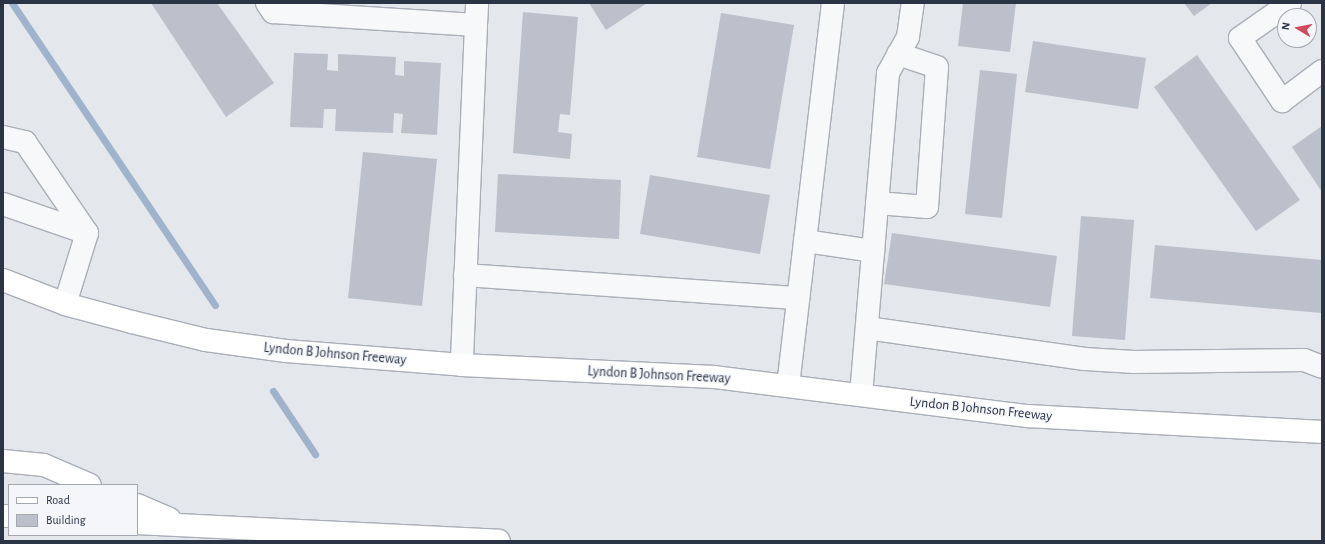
<!DOCTYPE html>
<style>
body{margin:0}
#map{position:relative;width:1325px;height:544px;overflow:hidden;background:#e4e7ec;font-family:"Alegreya Sans",sans-serif}
div>[style]{position:absolute}
.stream>*{height:7px;margin:-3.5px;padding:0 3.5px;transform-origin:3.5px;border-radius:3.5px;background:#9fb4cc}
.building>*{inset:0;background:#bbc0ca}
.roads{filter:drop-shadow(1px 0 #a9aeb7) drop-shadow(-1px 0 #a9aeb7) drop-shadow(0 1px #a9aeb7) drop-shadow(0 -1px #a9aeb7)}
.minor>*{height:22px;margin:-11px;padding:0 11px;transform-origin:11px;border-radius:11px;background:#f7f8fa}
.major>*{height:22px;margin:-11px;padding:0 11px;transform-origin:11px;border-radius:11px;background:#fff}
.highway>*{height:22px;margin:-11px;padding:0 11px;transform-origin:11px;border-radius:11px;background:#fff}
span{translate:-50% -50%;white-space:nowrap;text-align:center;line-height:1.15;-webkit-text-stroke:3px #f4f6f9;paint-order:stroke}
.street-label{font-size:14px;color:#2b3445}
.frame{position:absolute;inset:0;border:4px solid #2b3445;pointer-events:none}
.legend{position:absolute;left:8px;top:484px;width:130px;height:52px;box-sizing:border-box;background:#f4f6f9;border:1px solid #a4a8b1;margin:0;padding:5px 7px;list-style:none;font-size:12px;color:#2b3445}
.legend li{display:flex;align-items:center;gap:8px;height:20px}
.legend b{width:20px;border:1px solid #a4a8b1}
.north{position:absolute;left:1277px;top:8px;width:40px;height:40px;box-sizing:border-box;background:#f4f6f9;border:1px solid #a4a8b1;border-radius:50%;rotate:280deg;font-size:11px;font-weight:700;line-height:16px;text-align:center;color:#2b3445}
.north::after{content:'';display:block;margin:auto;width:14px;height:18px;background:#d1495b;clip-path:polygon(50% 0,100% 100%,50% 72%,0 100%)}
</style>
<div id="map">
<div class="stream">
<div style="left:12px;top:3px;width:364px;rotate:56.1deg"></div>
<div style="left:273px;top:391px;width:76px;rotate:56.3deg"></div>
</div>
<div class="building">
<div style="clip-path:polygon(151px 3px,217px 3px,274px 83px,226px 117px)"></div>
<div style="clip-path:polygon(589px 3px,647px 3px,606px 30px)"></div>
<div style="clip-path:polygon(963px 3px,1016px 3px,1010px 52px,958px 46px)"></div>
<div style="clip-path:polygon(1184px 3px,1212px 3px,1194px 16px)"></div>
<div style="clip-path:polygon(523px 12px,578px 17px,570px 115px,560px 114px,558px 132px,572px 134px,570px 159px,513px 153px)"></div>
<div style="clip-path:polygon(721px 13px,794px 25px,770px 169px,697px 157px)"></div>
<div style="clip-path:polygon(1033px 41px,1146px 58px,1138px 109px,1025px 92px)"></div>
<div style="clip-path:polygon(294px 53px,328px 54px,327px 70px,338px 71px,338px 54px,396px 57px,395px 75px,404px 76px,404px 61px,441px 63px,437px 135px,401px 133px,403px 114px,394px 113px,393px 133px,335px 131px,336px 109px,324px 109px,323px 128px,290px 127px)"></div>
<div style="clip-path:polygon(1197px 55px,1300px 200px,1256px 231px,1154px 87px)"></div>
<div style="clip-path:polygon(980px 70px,1017px 74px,1002px 218px,965px 214px)"></div>
<div style="clip-path:polygon(1322px 126px,1322px 192px,1292px 147px)"></div>
<div style="clip-path:polygon(363px 152px,437px 159px,422px 306px,348px 298px)"></div>
<div style="clip-path:polygon(498px 174px,621px 180px,619px 239px,495px 232px)"></div>
<div style="clip-path:polygon(650px 175px,770px 195px,760px 254px,640px 234px)"></div>
<div style="clip-path:polygon(1081px 216px,1134px 220px,1125px 340px,1072px 336px)"></div>
<div style="clip-path:polygon(892px 233px,1057px 256px,1050px 307px,884px 284px)"></div>
<div style="clip-path:polygon(1155px 245px,1322px 260px,1322px 313px,1150px 298px)"></div>
</div>
<div class="roads">
<div class="minor">
<div style="left:267px;top:3px;width:11px;rotate:56deg"></div>
<div style="left:273px;top:12px;width:203px;rotate:3.7deg"></div>
<div style="left:476px;top:25px;width:340px;rotate:92.4deg"></div>
<div style="left:1290px;top:3px;width:61px;rotate:145deg"></div>
<div style="left:1240px;top:38px;width:76px;rotate:56.3deg"></div>
<div style="left:1282px;top:101px;width:50px;rotate:-36.9deg"></div>
<div style="left:476px;top:25px;width:22px;rotate:-87deg"></div>
<div style="left:3px;top:137px;width:23px;rotate:13deg"></div>
<div style="left:25px;top:142px;width:110px;rotate:55.7deg"></div>
<div style="left:87px;top:233px;width:74px;rotate:107.2deg"></div>
<div style="left:877px;top:203px;width:50px;rotate:4.6deg"></div>
<div style="left:927px;top:207px;width:140px;rotate:-85.9deg"></div>
<div style="left:937px;top:67px;width:41px;rotate:-161.6deg"></div>
<div style="left:3px;top:204px;width:89px;rotate:19deg"></div>
<div style="left:805px;top:241px;width:69px;rotate:8.4deg"></div>
<div style="left:465px;top:275px;width:334px;rotate:4deg"></div>
<div style="left:867px;top:328px;width:220px;rotate:8.1deg"></div>
<div style="left:1085px;top:359px;width:49px;rotate:3.5deg"></div>
<div style="left:1134px;top:362px;width:170px;rotate:-0.7deg"></div>
<div style="left:1304px;top:360px;width:19px;rotate:21deg"></div>
<div style="left:788px;top:386px;width:386px;rotate:-83.3deg"></div>
<div style="left:861px;top:395px;width:323px;rotate:-85.2deg"></div>
<div style="left:888px;top:73px;width:41px;rotate:-60.9deg"></div>
<div style="left:908px;top:37px;width:34px;rotate:-82deg"></div>
</div>
<div class="major">
<div style="left:3px;top:280px;width:66px;rotate:21.2deg"></div>
<div style="left:65px;top:304px;width:69px;rotate:15deg"></div>
<div style="left:132px;top:322px;width:76px;rotate:13.7deg"></div>
<div style="left:206px;top:340px;width:81px;rotate:7.8deg"></div>
<div style="left:286px;top:351px;width:177px;rotate:4.5deg"></div>
<div style="left:462px;top:365px;width:252px;rotate:2.7deg"></div>
<div style="left:714px;top:377px;width:317px;rotate:7.1deg"></div>
<div style="left:1029px;top:416px;width:293px;rotate:3.1deg"></div>
</div>
<div class="highway">
<div style="left:3px;top:461px;width:41px;rotate:5.6deg"></div>
<div style="left:44px;top:465px;width:50px;rotate:23.5deg"></div>
<div style="left:137px;top:505px;width:36px;rotate:23deg"></div>
<div style="left:3px;top:516px;width:6px"></div>
<div style="left:137px;top:523px;width:362px;rotate:2.8deg"></div>
</div>
</div>
<div class="street-label">
<span style="left:335px;top:354px;rotate:5deg">Lyndon B Johnson Freeway</span>
<span style="left:659px;top:375px;rotate:3deg">Lyndon B Johnson Freeway</span>
<span style="left:981px;top:409px;rotate:6deg">Lyndon B Johnson Freeway</span>
</div>
<div class="frame"></div>
<ul class="legend">
<li><b style="height:5px;background:#fff"></b>Road</li>
<li><b style="height:11px;background:#bbc0ca"></b>Building</li>
</ul>
<div class="north">N</div>
</div>
